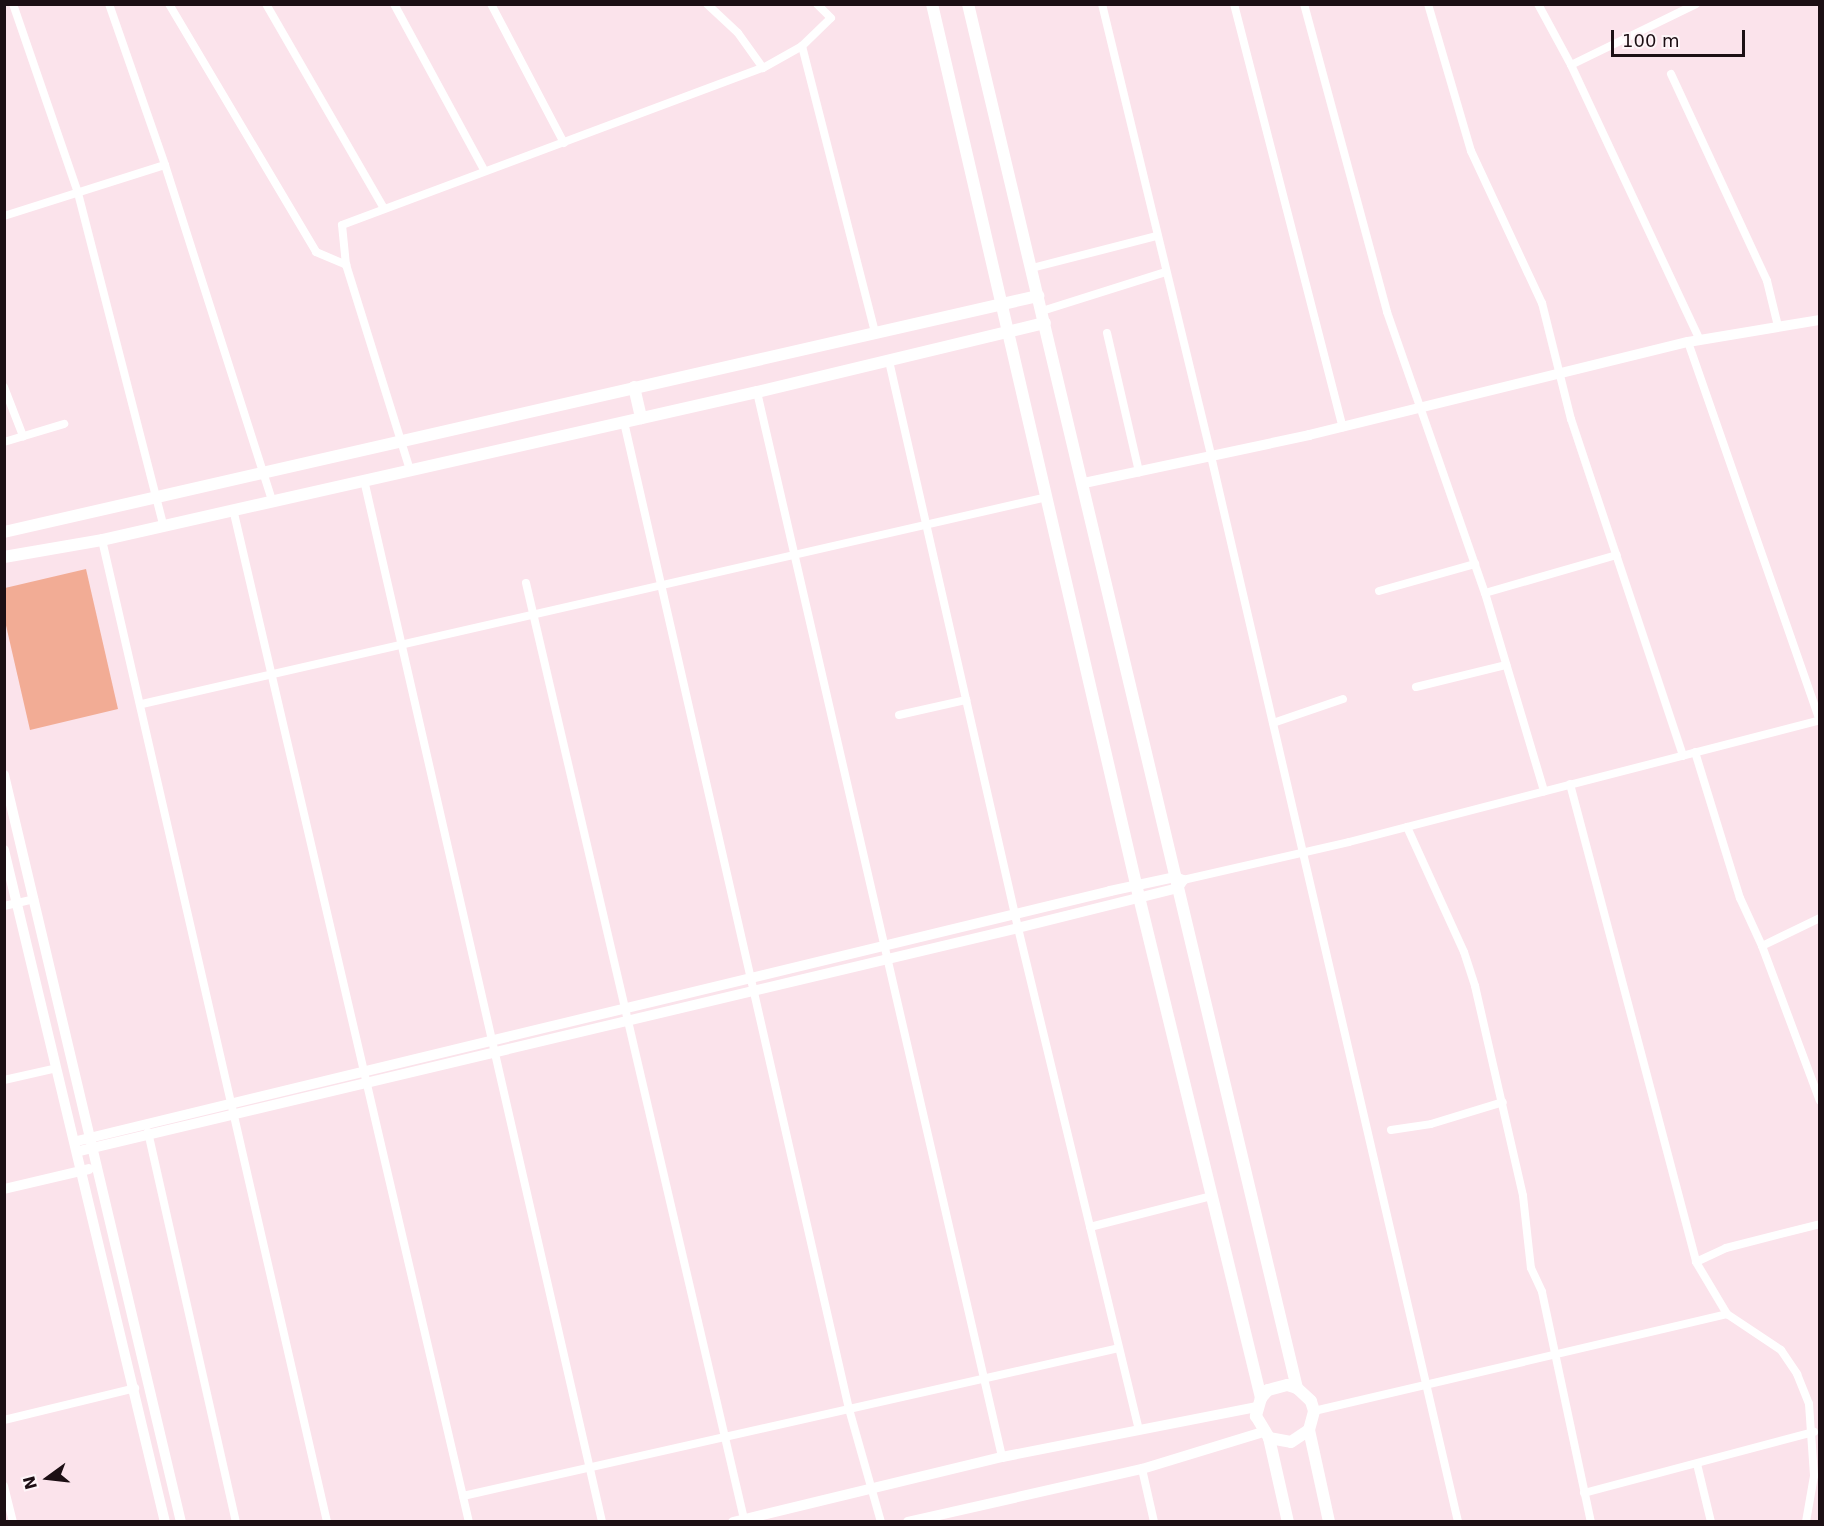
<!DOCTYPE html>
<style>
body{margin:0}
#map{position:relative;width:1824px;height:1526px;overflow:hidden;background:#fbe3eb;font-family:"DejaVu Sans",sans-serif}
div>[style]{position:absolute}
.green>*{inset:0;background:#f2ac95}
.minor>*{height:8px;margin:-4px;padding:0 4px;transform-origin:4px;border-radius:4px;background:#fff}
.tertiary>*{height:10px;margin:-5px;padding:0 5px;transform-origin:5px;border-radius:5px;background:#fff}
.secondary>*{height:12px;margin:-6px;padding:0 6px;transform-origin:6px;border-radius:6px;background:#fff}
span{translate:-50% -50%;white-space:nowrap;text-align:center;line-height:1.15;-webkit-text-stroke:5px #fef5f8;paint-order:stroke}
.frame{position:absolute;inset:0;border:6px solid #1c0f14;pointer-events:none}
.north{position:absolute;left:18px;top:1448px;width:60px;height:60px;-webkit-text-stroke:4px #fef5f8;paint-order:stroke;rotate:255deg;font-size:16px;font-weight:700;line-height:24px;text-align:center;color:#1c0f14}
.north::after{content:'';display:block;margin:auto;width:21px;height:27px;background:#1c0f14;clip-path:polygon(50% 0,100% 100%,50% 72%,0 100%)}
.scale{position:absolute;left:1611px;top:30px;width:134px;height:27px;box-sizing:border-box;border:3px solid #1c0f14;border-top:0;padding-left:8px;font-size:18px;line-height:21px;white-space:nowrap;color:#1c0f14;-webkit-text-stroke:4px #fef5f8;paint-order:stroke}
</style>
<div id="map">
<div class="green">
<div style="clip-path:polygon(86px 569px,118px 709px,30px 730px,5px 621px,5px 588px)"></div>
</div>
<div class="minor">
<div style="left:13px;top:4px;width:200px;rotate:71deg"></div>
<div style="left:78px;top:193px;width:343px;rotate:75.6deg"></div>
<div style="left:109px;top:4px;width:170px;rotate:70.8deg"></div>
<div style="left:165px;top:165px;width:353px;rotate:72.3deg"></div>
<div style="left:169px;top:4px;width:288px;rotate:59.3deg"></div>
<div style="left:316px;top:252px;width:33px;rotate:23deg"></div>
<div style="left:266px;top:4px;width:236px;rotate:60deg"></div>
<div style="left:394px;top:4px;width:189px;rotate:61.5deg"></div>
<div style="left:491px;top:4px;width:157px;rotate:62.3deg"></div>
<div style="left:707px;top:4px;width:42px;rotate:43.1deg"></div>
<div style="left:738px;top:33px;width:43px;rotate:54.5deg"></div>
<div style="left:1102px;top:4px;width:465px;rotate:76.4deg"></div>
<div style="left:1211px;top:456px;width:1094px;rotate:76.95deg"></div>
<div style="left:1234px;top:4px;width:437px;rotate:75.6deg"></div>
<div style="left:1304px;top:4px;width:319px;rotate:74.9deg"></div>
<div style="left:1387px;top:312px;width:298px;rotate:70.8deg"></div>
<div style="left:1485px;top:593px;width:207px;rotate:73.4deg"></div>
<div style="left:1428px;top:4px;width:153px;rotate:73.7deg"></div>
<div style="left:1471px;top:151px;width:168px;rotate:65deg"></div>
<div style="left:1542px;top:303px;width:120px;rotate:76deg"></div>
<div style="left:1571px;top:419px;width:355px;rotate:71.6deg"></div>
<div style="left:1538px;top:4px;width:69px;rotate:61.6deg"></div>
<div style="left:1571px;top:65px;width:304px;rotate:64.9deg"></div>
<div style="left:802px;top:46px;width:40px;rotate:-44deg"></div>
<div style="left:831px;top:18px;width:20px;rotate:-135deg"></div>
<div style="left:1571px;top:65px;width:139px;rotate:-26deg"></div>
<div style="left:1671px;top:74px;width:228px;rotate:65.1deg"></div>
<div style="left:1767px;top:281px;width:46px;rotate:76.3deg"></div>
<div style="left:4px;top:216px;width:169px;rotate:-17.6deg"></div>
<div style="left:1032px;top:268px;width:129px;rotate:-14.4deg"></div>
<div style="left:1042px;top:311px;width:130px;rotate:-17.5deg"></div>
<div style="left:1107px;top:333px;width:143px;rotate:77deg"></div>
<div style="left:1688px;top:342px;width:402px;rotate:70.8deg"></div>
<div style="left:889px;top:361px;width:581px;rotate:77.18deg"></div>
<div style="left:1018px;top:928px;width:516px;rotate:76.45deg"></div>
<div style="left:4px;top:387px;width:53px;rotate:68.8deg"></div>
<div style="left:757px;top:392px;width:1093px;rotate:77.04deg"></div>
<div style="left:624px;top:422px;width:1012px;rotate:77.16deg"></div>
<div style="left:849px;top:1409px;width:117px;rotate:74.2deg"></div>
<div style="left:4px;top:442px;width:63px;rotate:-16.7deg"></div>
<div style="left:410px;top:470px;width:215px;rotate:-107.3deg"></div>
<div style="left:346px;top:265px;width:40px;rotate:-95.7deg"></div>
<div style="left:342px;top:225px;width:449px;rotate:-20.5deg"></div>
<div style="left:763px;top:68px;width:45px;rotate:-29.4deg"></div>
<div style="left:802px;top:46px;width:295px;rotate:75.7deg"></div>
<div style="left:364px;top:480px;width:1069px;rotate:77.13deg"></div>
<div style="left:233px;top:509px;width:1040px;rotate:76.89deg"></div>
<div style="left:102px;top:540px;width:1007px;rotate:77.09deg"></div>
<div style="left:526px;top:583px;width:961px;rotate:76.89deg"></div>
<div style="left:1379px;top:591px;width:100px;rotate:-15.7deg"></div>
<div style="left:1485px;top:593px;width:137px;rotate:-16.1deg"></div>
<div style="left:1416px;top:687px;width:93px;rotate:-13.7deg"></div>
<div style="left:142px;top:704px;width:928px;rotate:-12.88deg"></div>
<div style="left:899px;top:715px;width:69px;rotate:-12.6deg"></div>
<div style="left:1273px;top:723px;width:74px;rotate:-18.9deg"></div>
<div style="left:1695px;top:752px;width:153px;rotate:72.9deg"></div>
<div style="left:1740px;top:898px;width:53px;rotate:65.4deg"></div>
<div style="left:1762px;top:946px;width:165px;rotate:69.5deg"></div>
<div style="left:1570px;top:784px;width:494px;rotate:75.2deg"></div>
<div style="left:1696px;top:1262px;width:61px;rotate:59.2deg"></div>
<div style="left:1407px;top:827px;width:137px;rotate:65.5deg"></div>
<div style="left:1464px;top:952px;width:36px;rotate:72deg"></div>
<div style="left:1475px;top:986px;width:215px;rotate:77.1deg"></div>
<div style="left:1523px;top:1196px;width:72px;rotate:83.7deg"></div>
<div style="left:1531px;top:1268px;width:26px;rotate:65deg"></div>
<div style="left:1542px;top:1292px;width:235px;rotate:78deg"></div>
<div style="left:1183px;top:880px;width:170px;rotate:-12.9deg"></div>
<div style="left:1349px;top:842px;width:487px;rotate:-14.5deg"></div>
<div style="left:4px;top:906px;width:31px;rotate:-13deg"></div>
<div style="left:1762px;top:946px;width:64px;rotate:-25.8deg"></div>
<div style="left:4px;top:1080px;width:54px;rotate:-12.8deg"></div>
<div style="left:1391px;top:1130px;width:40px;rotate:-8.5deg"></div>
<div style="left:1431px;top:1124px;width:75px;rotate:-17deg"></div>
<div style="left:148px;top:1132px;width:400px;rotate:77.3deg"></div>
<div style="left:1090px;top:1227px;width:126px;rotate:-14.3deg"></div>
<div style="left:1696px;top:1262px;width:33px;rotate:-25deg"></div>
<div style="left:1726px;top:1248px;width:97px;rotate:-14.3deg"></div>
<div style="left:1314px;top:1411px;width:424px;rotate:-13.2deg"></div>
<div style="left:1727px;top:1314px;width:65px;rotate:33.7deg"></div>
<div style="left:1781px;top:1350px;width:29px;rotate:56deg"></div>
<div style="left:1797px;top:1374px;width:32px;rotate:68deg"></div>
<div style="left:1809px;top:1404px;width:72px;rotate:86deg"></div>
<div style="left:1814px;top:1476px;width:47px;rotate:99.9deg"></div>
<div style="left:4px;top:1420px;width:135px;rotate:-13.7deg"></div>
<div style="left:1697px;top:1464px;width:60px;rotate:76.4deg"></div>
<div style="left:1142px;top:1469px;width:54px;rotate:77.2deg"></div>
<div style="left:4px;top:1486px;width:37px;rotate:76deg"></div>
<div style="left:1584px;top:1493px;width:238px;rotate:-14.9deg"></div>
<div style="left:463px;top:1496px;width:672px;rotate:-12.71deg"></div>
</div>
<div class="tertiary">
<div style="left:1084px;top:483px;width:230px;rotate:-12deg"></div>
<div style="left:1309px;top:435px;width:390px;rotate:-13.8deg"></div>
<div style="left:1688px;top:342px;width:134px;rotate:-9.5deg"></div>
<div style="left:4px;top:775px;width:768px;rotate:76.67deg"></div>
<div style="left:4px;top:850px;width:691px;rotate:76.53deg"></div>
<div style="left:77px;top:1141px;width:1063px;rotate:-13.6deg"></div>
<div style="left:1110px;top:891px;width:66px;rotate:-12.2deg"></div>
<div style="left:1175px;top:877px;width:9px;rotate:21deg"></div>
<div style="left:1183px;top:880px;width:9px;rotate:122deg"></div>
<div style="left:1178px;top:888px;width:165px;rotate:166deg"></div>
<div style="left:1018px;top:928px;width:964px;rotate:166.63deg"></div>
<div style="left:4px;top:1189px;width:87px;rotate:-13.2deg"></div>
<div style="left:733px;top:1522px;width:277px;rotate:-13.6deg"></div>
<div style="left:1002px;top:1457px;width:260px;rotate:-11.1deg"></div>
<div style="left:908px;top:1522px;width:240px;rotate:-12.8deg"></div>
<div style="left:1142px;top:1469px;width:127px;rotate:-17deg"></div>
</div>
<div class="secondary">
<div style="left:932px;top:4px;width:917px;rotate:76.95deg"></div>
<div style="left:1139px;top:897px;width:516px;rotate:76.31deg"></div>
<div style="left:968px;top:4px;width:1423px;rotate:76.63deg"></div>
<div style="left:634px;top:387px;width:32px;rotate:77deg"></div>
<div style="left:4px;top:532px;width:1061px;rotate:-12.86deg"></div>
<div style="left:4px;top:557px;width:99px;rotate:-9.8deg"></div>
<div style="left:102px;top:540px;width:672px;rotate:-12.73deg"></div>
<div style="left:757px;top:392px;width:296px;rotate:-13.5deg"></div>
<div style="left:1309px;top:1430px;width:94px;rotate:77.7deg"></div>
<div style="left:1269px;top:1438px;width:22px;rotate:10deg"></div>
<div style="left:1291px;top:1442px;width:22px;rotate:-34deg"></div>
<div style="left:1309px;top:1430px;width:20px;rotate:-75deg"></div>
<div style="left:1314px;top:1411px;width:10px;rotate:-107deg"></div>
<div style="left:1311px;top:1401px;width:19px;rotate:-137deg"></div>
<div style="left:1297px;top:1388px;width:10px;rotate:-163deg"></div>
<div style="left:1287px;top:1385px;width:20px;rotate:165deg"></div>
<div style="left:1268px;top:1390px;width:11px;rotate:131deg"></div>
<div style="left:1261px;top:1398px;width:19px;rotate:106deg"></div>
<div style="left:1256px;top:1416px;width:26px;rotate:59deg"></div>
<div style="left:1269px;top:1438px;width:86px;rotate:77.3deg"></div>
</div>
<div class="frame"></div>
<div class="north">N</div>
<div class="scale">100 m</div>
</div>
